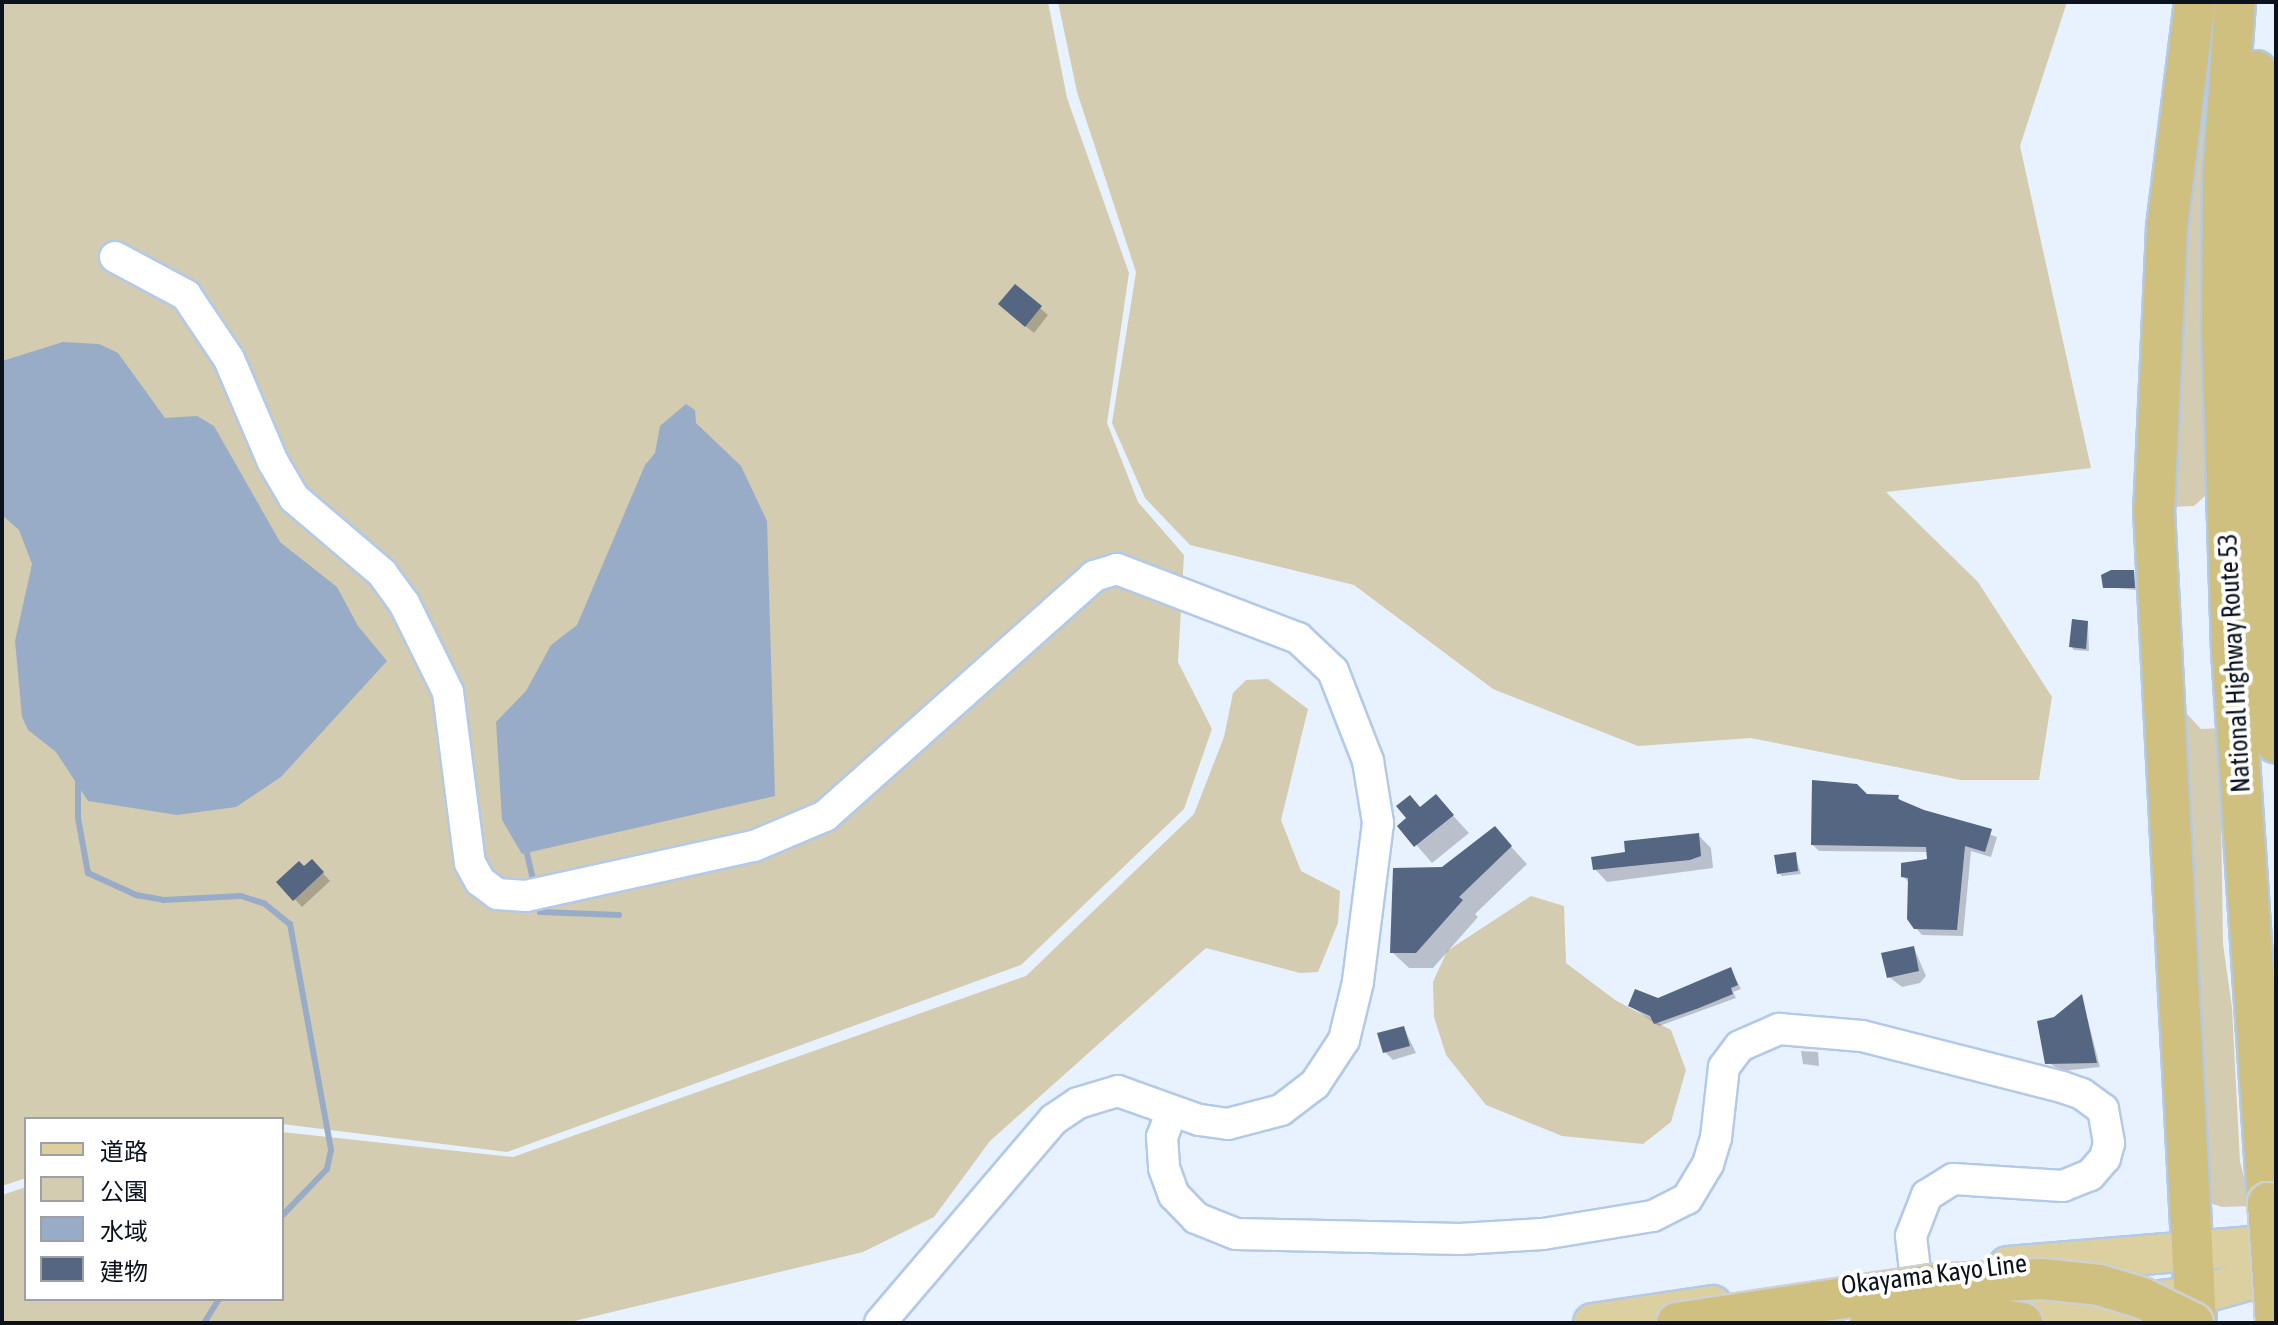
<!DOCTYPE html>
<meta charset="utf-8">
<style>
body{margin:0}
#map{position:relative;width:2278px;height:1325px;overflow:hidden;background:#e8f1fe;font-family:"Asap Condensed","Noto Sans JP",sans-serif}
div>[style]{position:absolute}
.green>*{inset:0;background:#d3ccb1}
.water>*{inset:0;background:#99acc7}
.shadow>*{inset:0;background:#0003}
.stream>*{height:6px;margin:-3px;padding:0 3px;transform-origin:3px;border-radius:3px;background:#99acc7}
.building>*{inset:0;background:#546682}
.roads{filter:drop-shadow(2px 0 #b3c9e8) drop-shadow(-2px 0 #b3c9e8) drop-shadow(0 2px #b3c9e8) drop-shadow(0 -2px #b3c9e8)}
.tertiary>*{height:30px;margin:-15px;padding:0 15px;transform-origin:15px;border-radius:15px;background:#fff}
.primary>*{height:38px;margin:-19px;padding:0 19px;transform-origin:19px;border-radius:19px;background:#dcd0a0}
.trunk>*{height:40px;margin:-20px;padding:0 20px;transform-origin:20px;border-radius:20px;background:#d0c080}
.bridges{filter:drop-shadow(2px 0 #ced0d2) drop-shadow(-2px 0 #ced0d2) drop-shadow(0 2px #ced0d2) drop-shadow(0 -2px #ced0d2)}
.trunk-bridge>*{height:40px;margin:-20px;padding:0 20px;transform-origin:20px;border-radius:20px;background:#d0c080}
span{translate:-50% -50%;white-space:nowrap;text-align:center;line-height:1.15;-webkit-text-stroke:8px #fff;paint-order:stroke}
.street-label{font-size:26px;color:#0b121d}
.frame{position:absolute;inset:0;border:4px solid #0b121d;pointer-events:none}
.legend{position:absolute;left:24px;top:1117px;width:260px;height:184px;box-sizing:border-box;background:#fff;border:2px solid #9da0a5;margin:0;padding:10px 14px;list-style:none;font-size:24px;color:#0b121d}
.legend li{display:flex;align-items:center;gap:16px;height:40px}
.legend b{width:40px;border:2px solid #9da0a5}
</style>
<div id="map">
<div class="green">
<div style="clip-path:polygon(2px 2px,1048px 2px,1067px 98px,1129px 273px,1107px 423px,1138px 502px,1184px 555px,1178px 662px,1212px 729px,1184px 809px,1021px 965px,507px 1152px,282px 1124px,282px 1119px,26px 1119px,26px 1178px,2px 1186px)"></div>
<div style="clip-path:polygon(1058px 2px,2067px 2px,2020px 146px,2091px 468px,1886px 492px,1978px 582px,2052px 697px,2039px 780px,1961px 780px,1751px 738px,1638px 746px,1493px 689px,1354px 585px,1190px 545px,1145px 498px,1112px 423px,1136px 272px,1077px 92px)"></div>
<div style="clip-path:polygon(2209px 2px,2219px 2px,2203px 178px,2206px 495px,2194px 506px,2168px 507px,2171px 334px)"></div>
<div style="clip-path:polygon(1268px 679px,1308px 709px,1281px 820px,1301px 871px,1340px 891px,1338px 923px,1318px 972px,1300px 973px,1206px 948px,990px 1141px,934px 1217px,863px 1252px,566px 1323px,2px 1323px,2px 1195px,26px 1187px,26px 1299px,282px 1299px,282px 1132px,513px 1157px,1026px 976px,1194px 814px,1224px 737px,1233px 693px,1246px 680px)"></div>
<div style="clip-path:polygon(2171px 709px,2188px 715px,2201px 729px,2227px 728px,2231px 804px,2221px 812px,2223px 944px,2232px 1008px,2240px 1162px,2252px 1206px,2222px 1207px,2201px 1200px)"></div>
<div style="clip-path:polygon(1531px 896px,1564px 906px,1566px 963px,1615px 1000px,1671px 1030px,1686px 1070px,1671px 1122px,1643px 1144px,1562px 1136px,1486px 1105px,1446px 1055px,1434px 1017px,1433px 982px,1447px 951px)"></div>
</div>
<div class="water">
<div style="clip-path:polygon(63px 342px,99px 344px,118px 353px,165px 418px,197px 416px,214px 426px,280px 542px,337px 587px,358px 626px,387px 661px,281px 777px,236px 807px,177px 815px,88px 801px,56px 752px,28px 730px,22px 717px,15px 641px,32px 564px,19px 530px,2px 515px,2px 361px)"></div>
<div style="clip-path:polygon(686px 404px,695px 410px,696px 423px,741px 466px,767px 521px,775px 796px,522px 854px,502px 820px,496px 722px,526px 691px,551px 645px,577px 625px,645px 465px,655px 453px,660px 426px)"></div>
</div>
<div class="shadow">
<div style="clip-path:polygon(1040px 308px,1048px 315px,1034px 333px,1008px 312px)"></div>
<div style="clip-path:polygon(2133px 573px,2137px 590px,2105px 587px)"></div>
<div style="clip-path:polygon(2088px 623px,2089px 651px,2074px 650px,2071px 646px)"></div>
<div style="clip-path:polygon(1866px 796px,1898px 797px,1904px 804px,1997px 837px,1991px 857px,1971px 851px,1963px 936px,1922px 935px,1916px 928px,1910px 884px,1903px 876px,1929px 860px,1928px 852px,1819px 851px,1813px 845px)"></div>
<div style="clip-path:polygon(1436px 797px,1469px 833px,1432px 863px,1400px 826px)"></div>
<div style="clip-path:polygon(1494px 828px,1527px 864px,1475px 914px,1478px 917px,1433px 968px,1409px 968px,1392px 952px,1443px 869px)"></div>
<div style="clip-path:polygon(1698px 835px,1711px 848px,1713px 868px,1607px 882px,1595px 869px,1627px 853px)"></div>
<div style="clip-path:polygon(1795px 854px,1801px 874px,1782px 876px,1779px 873px)"></div>
<div style="clip-path:polygon(312px 861px,330px 881px,302px 907px,279px 882px)"></div>
<div style="clip-path:polygon(1914px 948px,1926px 976px,1920px 983px,1902px 987px,1889px 977px)"></div>
<div style="clip-path:polygon(1731px 970px,1741px 989px,1733px 992px,1736px 998px,1659px 1026px,1630px 1006px,1658px 1000px)"></div>
<div style="clip-path:polygon(2082px 997px,2100px 1067px,2062px 1071px,2047px 1062px,2055px 1019px)"></div>
<div style="clip-path:polygon(1404px 1028px,1416px 1053px,1393px 1060px,1385px 1052px)"></div>
<div style="clip-path:polygon(1801px 1051px,1818px 1052px,1819px 1066px,1803px 1064px)"></div>
</div>
<div class="stream">
<div style="left:78px;top:780px;width:38px;rotate:90deg"></div>
<div style="left:78px;top:818px;width:56px;rotate:79.7deg"></div>
<div style="left:88px;top:873px;width:53px;rotate:24.6deg"></div>
<div style="left:136px;top:895px;width:28px;rotate:10deg"></div>
<div style="left:164px;top:900px;width:77px;rotate:-3deg"></div>
<div style="left:241px;top:896px;width:25px;rotate:18deg"></div>
<div style="left:265px;top:904px;width:32px;rotate:39deg"></div>
<div style="left:290px;top:924px;width:230px;rotate:79.7deg"></div>
<div style="left:331px;top:1150px;width:19px;rotate:102deg"></div>
<div style="left:327px;top:1169px;width:65px;rotate:133.8deg"></div>
<div style="left:525px;top:845px;width:40px;rotate:77deg"></div>
<div style="left:540px;top:908px;width:4px;rotate:90deg"></div>
<div style="left:540px;top:912px;width:79px;rotate:2.2deg"></div>
<div style="left:204px;top:1323px;width:28px;rotate:-58deg"></div>
</div>
<div class="building">
<div style="clip-path:polygon(1015px 284px,1042px 306px,1025px 327px,998px 304px)"></div>
<div style="clip-path:polygon(2111px 570px,2134px 570px,2135px 588px,2103px 588px,2101px 575px)"></div>
<div style="clip-path:polygon(2072px 619px,2088px 621px,2086px 649px,2069px 647px)"></div>
<div style="clip-path:polygon(1812px 780px,1857px 784px,1867px 794px,1899px 795px,1898px 799px,1924px 810px,1992px 829px,1985px 852px,1965px 846px,1957px 930px,1914px 929px,1907px 919px,1908px 878px,1901px 877px,1901px 863px,1927px 859px,1926px 847px,1811px 845px)"></div>
<div style="clip-path:polygon(1436px 794px,1454px 815px,1414px 847px,1397px 826px,1406px 818px,1396px 806px,1410px 795px,1420px 807px)"></div>
<div style="clip-path:polygon(1495px 826px,1512px 846px,1459px 897px,1463px 900px,1416px 953px,1390px 953px,1393px 868px,1442px 867px)"></div>
<div style="clip-path:polygon(1699px 833px,1701px 856px,1690px 860px,1593px 870px,1591px 857px,1625px 852px,1624px 841px)"></div>
<div style="clip-path:polygon(1796px 852px,1798px 871px,1777px 874px,1774px 855px)"></div>
<div style="clip-path:polygon(312px 859px,324px 872px,293px 901px,276px 882px,299px 861px,304px 866px)"></div>
<div style="clip-path:polygon(1914px 946px,1919px 971px,1887px 978px,1881px 953px)"></div>
<div style="clip-path:polygon(1731px 967px,1738px 985px,1731px 988px,1733px 994px,1699px 1008px,1654px 1024px,1650px 1016px,1628px 1006px,1635px 989px,1658px 998px)"></div>
<div style="clip-path:polygon(2082px 994px,2097px 1063px,2045px 1064px,2037px 1021px,2054px 1017px)"></div>
<div style="clip-path:polygon(1404px 1026px,1410px 1046px,1383px 1053px,1377px 1033px)"></div>
</div>
<div class="roads">
<div class="tertiary">
<div style="left:115px;top:257px;width:81px;rotate:28.2deg"></div>
<div style="left:186px;top:295px;width:77px;rotate:56.1deg"></div>
<div style="left:229px;top:359px;width:112px;rotate:66.9deg"></div>
<div style="left:273px;top:462px;width:42px;rotate:59.7deg"></div>
<div style="left:294px;top:498px;width:116px;rotate:40.4deg"></div>
<div style="left:382px;top:573px;width:37px;rotate:54deg"></div>
<div style="left:404px;top:603px;width:99px;rotate:63.7deg"></div>
<div style="left:448px;top:692px;width:172px;rotate:82.7deg"></div>
<div style="left:470px;top:863px;width:21px;rotate:61deg"></div>
<div style="left:480px;top:881px;width:21px;rotate:37deg"></div>
<div style="left:497px;top:894px;width:29px;rotate:4deg"></div>
<div style="left:526px;top:896px;width:233px;rotate:-12.4deg"></div>
<div style="left:754px;top:846px;width:77px;rotate:-22.9deg"></div>
<div style="left:825px;top:816px;width:361px;rotate:-41.7deg"></div>
<div style="left:1094px;top:576px;width:24px;rotate:-17deg"></div>
<div style="left:1117px;top:569px;width:194px;rotate:20.9deg"></div>
<div style="left:1298px;top:638px;width:48px;rotate:43.3deg"></div>
<div style="left:1333px;top:671px;width:97px;rotate:68.7deg"></div>
<div style="left:1368px;top:761px;width:63px;rotate:80.8deg"></div>
<div style="left:1378px;top:823px;width:160px;rotate:97.2deg"></div>
<div style="left:1358px;top:982px;width:60px;rotate:103.6deg"></div>
<div style="left:1344px;top:1040px;width:53px;rotate:123.4deg"></div>
<div style="left:1315px;top:1084px;width:43px;rotate:142.6deg"></div>
<div style="left:1281px;top:1110px;width:55px;rotate:165.2deg"></div>
<div style="left:1228px;top:1124px;width:29px;rotate:-172deg"></div>
<div style="left:1199px;top:1120px;width:86px;rotate:-160.3deg"></div>
<div style="left:1118px;top:1091px;width:42px;rotate:163.3deg"></div>
<div style="left:1078px;top:1103px;width:29px;rotate:146deg"></div>
<div style="left:1054px;top:1119px;width:268px;rotate:130.5deg"></div>
<div style="left:1172px;top:1111px;width:28px;rotate:111deg"></div>
<div style="left:1162px;top:1137px;width:31px;rotate:86deg"></div>
<div style="left:1164px;top:1168px;width:29px;rotate:70deg"></div>
<div style="left:1174px;top:1195px;width:32px;rotate:46deg"></div>
<div style="left:1196px;top:1218px;width:43px;rotate:21.8deg"></div>
<div style="left:1236px;top:1234px;width:224px;rotate:1.3deg"></div>
<div style="left:1460px;top:1239px;width:83px;rotate:-3.4deg"></div>
<div style="left:1543px;top:1234px;width:111px;rotate:-9.3deg"></div>
<div style="left:1653px;top:1216px;width:38px;rotate:-27deg"></div>
<div style="left:1687px;top:1199px;width:41px;rotate:-59deg"></div>
<div style="left:1708px;top:1164px;width:27px;rotate:-73deg"></div>
<div style="left:1716px;top:1138px;width:71px;rotate:-83.6deg"></div>
<div style="left:1724px;top:1067px;width:26px;rotate:-53deg"></div>
<div style="left:1740px;top:1046px;width:43px;rotate:-23.6deg"></div>
<div style="left:1779px;top:1029px;width:83px;rotate:4.8deg"></div>
<div style="left:1862px;top:1036px;width:206px;rotate:14.3deg"></div>
<div style="left:2062px;top:1087px;width:21px;rotate:19deg"></div>
<div style="left:2082px;top:1094px;width:26px;rotate:36deg"></div>
<div style="left:2103px;top:1109px;width:35px;rotate:80deg"></div>
<div style="left:2109px;top:1143px;width:16px;rotate:105deg"></div>
<div style="left:2105px;top:1158px;width:23px;rotate:131deg"></div>
<div style="left:2090px;top:1175px;width:29px;rotate:158deg"></div>
<div style="left:2063px;top:1186px;width:110px;rotate:-176.4deg"></div>
<div style="left:1953px;top:1179px;width:31px;rotate:148deg"></div>
<div style="left:1927px;top:1195px;width:44px;rotate:111.3deg"></div>
<div style="left:1911px;top:1236px;width:69px;rotate:83.4deg"></div>
</div>
<div class="primary">
<div style="left:2008px;top:1266px;width:269px;rotate:-4.7deg"></div>
<div style="left:1987px;top:1321px;width:209px;rotate:-6.9deg"></div>
<div style="left:2194px;top:1296px;width:85px;rotate:-15.7deg"></div>
<div style="left:1593px;top:1323px;width:121px;rotate:-8.5deg"></div>
</div>
<div class="trunk">
<div style="left:2195px;top:2px;width:228px;rotate:97.1deg"></div>
<div style="left:2167px;top:228px;width:282px;rotate:92.6deg"></div>
<div style="left:2154px;top:510px;width:814px;rotate:87.04deg"></div>
<div style="left:2235px;top:2px;width:172px;rotate:94deg"></div>
<div style="left:2223px;top:174px;width:159px;rotate:90.4deg"></div>
<div style="left:2222px;top:333px;width:318px;rotate:88.2deg"></div>
<div style="left:2232px;top:651px;width:553px;rotate:86.27deg"></div>
<div style="left:2256px;top:71px;width:433px;rotate:89.5deg"></div>
<div style="left:2260px;top:504px;width:239px;rotate:86.2deg"></div>
</div>
</div>
<div class="bridges">
<div class="trunk-bridge">
<div style="left:2268px;top:1203px;width:120px;rotate:86.2deg"></div>
<div style="left:1871px;top:1318px;width:85px;rotate:-3.4deg"></div>
<div style="left:1956px;top:1313px;width:67px;rotate:8.6deg"></div>
<div style="left:1677px;top:1323px;width:258px;rotate:-8.5deg"></div>
<div style="left:1932px;top:1285px;width:110px;rotate:-3.1deg"></div>
<div style="left:2042px;top:1279px;width:57px;rotate:6deg"></div>
<div style="left:2099px;top:1285px;width:45px;rotate:16.8deg"></div>
<div style="left:2142px;top:1298px;width:57px;rotate:26.1deg"></div>
</div>
</div>
<div class="street-label">
<span style="left:2235px;top:663px;rotate:-93deg">National Highway Route 53</span>
<span style="left:1934px;top:1275px;rotate:-7deg">Okayama Kayo Line</span>
</div>
<div class="frame"></div>
<ul class="legend">
<li><b style="height:10px;background:#dcd0a0"></b>道路</li>
<li><b style="height:22px;background:#d3ccb1"></b>公園</li>
<li><b style="height:22px;background:#99acc7"></b>水域</li>
<li><b style="height:22px;background:#546682"></b>建物</li>
</ul>
</div>
